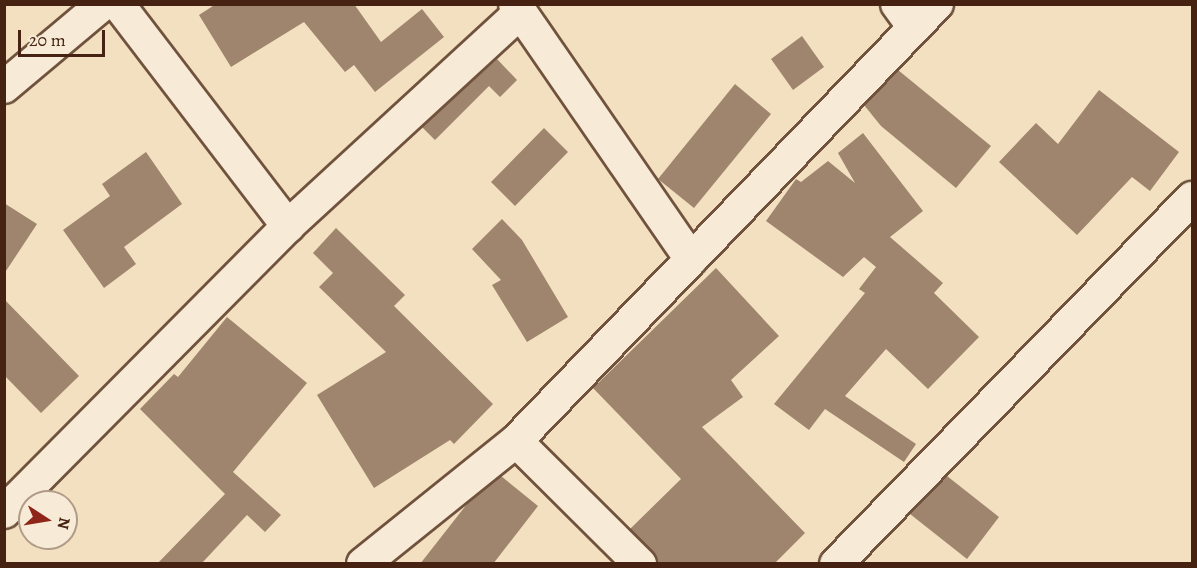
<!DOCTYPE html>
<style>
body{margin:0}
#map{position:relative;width:1197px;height:568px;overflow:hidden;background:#f2e0c1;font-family:Alegreya,serif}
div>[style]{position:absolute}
.building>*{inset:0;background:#9f856d}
.roads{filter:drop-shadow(2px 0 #70523d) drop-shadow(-2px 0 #70523d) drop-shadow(0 2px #70523d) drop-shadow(0 -2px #70523d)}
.minor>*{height:32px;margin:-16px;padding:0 16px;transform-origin:16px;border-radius:16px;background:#f7ebd7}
span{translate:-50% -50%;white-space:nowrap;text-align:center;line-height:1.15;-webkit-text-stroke:4.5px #f7ebd7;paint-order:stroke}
.frame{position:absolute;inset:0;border:6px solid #452211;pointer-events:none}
.north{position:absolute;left:18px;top:490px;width:60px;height:60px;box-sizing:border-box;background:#f7ebd7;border:2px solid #b09b88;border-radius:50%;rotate:102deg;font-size:16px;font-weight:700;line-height:24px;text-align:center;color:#452211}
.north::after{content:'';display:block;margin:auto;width:21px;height:27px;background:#8f2418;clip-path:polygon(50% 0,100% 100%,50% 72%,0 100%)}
.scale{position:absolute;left:18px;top:30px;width:87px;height:27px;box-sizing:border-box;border:3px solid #452211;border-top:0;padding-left:8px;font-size:18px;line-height:21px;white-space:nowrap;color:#452211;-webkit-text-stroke:4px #f7ebd7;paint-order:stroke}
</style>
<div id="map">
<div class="building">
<div style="clip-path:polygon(216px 4px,354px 4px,381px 42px,422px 9px,444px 37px,375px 92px,354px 65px,345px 72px,304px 22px,231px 67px,199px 15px)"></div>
<div style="clip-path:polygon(802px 36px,824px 67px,793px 90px,771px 59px)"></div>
<div style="clip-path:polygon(497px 59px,517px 80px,500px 97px,489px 86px,435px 140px,422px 127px)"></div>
<div style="clip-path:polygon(898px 70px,991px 146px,956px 188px,881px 126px,864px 105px)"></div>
<div style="clip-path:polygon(735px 84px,771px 114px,694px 208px,658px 179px)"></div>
<div style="clip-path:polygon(1099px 90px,1179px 152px,1150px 191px,1132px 177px,1077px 235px,999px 162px,1036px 123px,1058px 144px)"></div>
<div style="clip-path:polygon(544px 128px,568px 152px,515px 206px,491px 182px)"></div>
<div style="clip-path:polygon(863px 133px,923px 211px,890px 237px,943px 283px,934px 293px,979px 337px,928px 389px,886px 349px,845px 396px,916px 444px,904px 462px,825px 409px,809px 430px,774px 404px,865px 293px,859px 289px,876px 267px,864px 257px,843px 277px,766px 221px,796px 179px,801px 182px,828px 161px,855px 183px,838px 153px)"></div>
<div style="clip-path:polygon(146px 152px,182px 204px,124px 247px,136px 264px,104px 288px,63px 230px,110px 196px,102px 184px)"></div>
<div style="clip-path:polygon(4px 203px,37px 224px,4px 274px)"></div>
<div style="clip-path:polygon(502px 219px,522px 240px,568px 317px,527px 342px,492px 285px,501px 280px,472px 249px)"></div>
<div style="clip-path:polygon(336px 228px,405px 295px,394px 306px,493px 404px,454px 444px,450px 440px,374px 488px,317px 395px,386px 352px,319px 287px,333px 273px,313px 253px)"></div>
<div style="clip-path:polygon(716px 268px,779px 336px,731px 380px,743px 397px,702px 427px,805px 533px,774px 564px,657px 564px,630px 529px,681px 479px,593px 388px)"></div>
<div style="clip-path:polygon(4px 299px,79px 376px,41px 413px,4px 375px)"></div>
<div style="clip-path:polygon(227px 317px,307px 383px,233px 472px,281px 515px,265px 532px,247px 515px,201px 564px,157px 564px,225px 494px,140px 409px,174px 374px,178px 377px)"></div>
<div style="clip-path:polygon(501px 476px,538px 506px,493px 564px,420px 564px,467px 504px)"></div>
<div style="clip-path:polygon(947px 476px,999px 517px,967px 559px,910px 514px)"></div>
</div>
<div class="roads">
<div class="minor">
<div style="left:118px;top:4px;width:280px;rotate:52.6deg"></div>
<div style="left:515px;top:4px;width:310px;rotate:55.4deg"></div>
<div style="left:897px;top:4px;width:29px;rotate:54deg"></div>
<div style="left:4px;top:87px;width:129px;rotate:-40deg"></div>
<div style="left:516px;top:441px;width:175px;rotate:44.8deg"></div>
<div style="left:4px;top:512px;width:403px;rotate:-45.2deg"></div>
<div style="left:288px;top:226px;width:316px;rotate:-42.6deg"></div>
<div style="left:363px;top:564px;width:196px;rotate:-38.8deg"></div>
<div style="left:516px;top:441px;width:607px;rotate:-46.07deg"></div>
<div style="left:836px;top:564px;width:511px;rotate:-45.79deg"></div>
</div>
</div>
<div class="frame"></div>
<div class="north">N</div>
<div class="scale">20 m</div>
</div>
